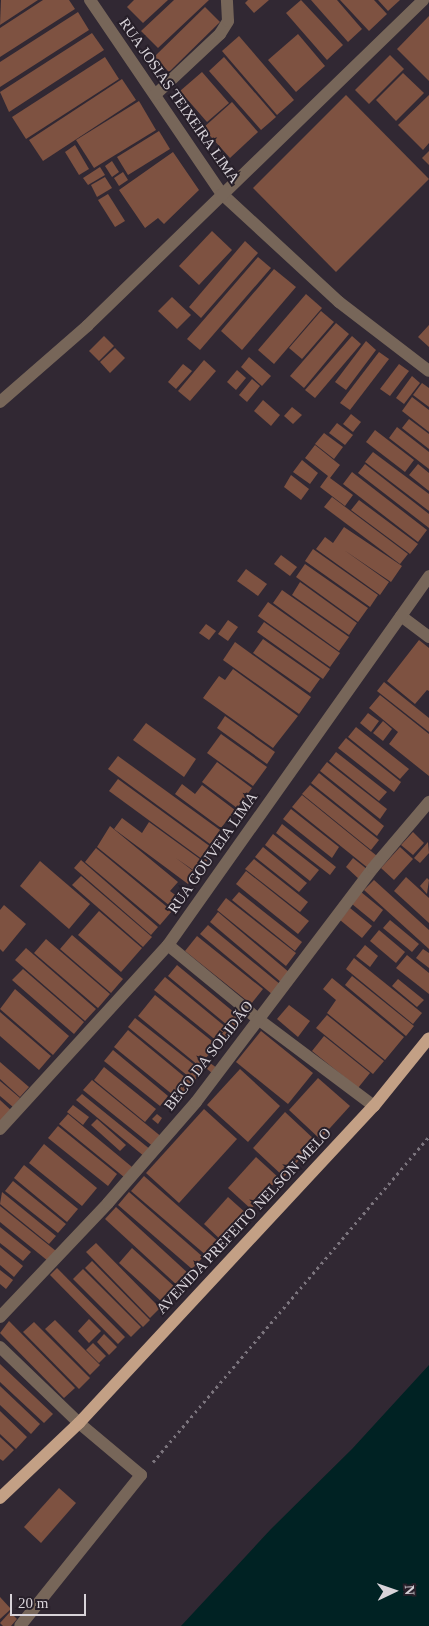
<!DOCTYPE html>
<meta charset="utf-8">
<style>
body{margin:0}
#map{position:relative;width:429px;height:1626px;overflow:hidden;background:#312833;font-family:"Times New Roman",serif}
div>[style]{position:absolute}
.water>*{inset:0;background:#002223}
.building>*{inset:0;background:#7e5241}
.path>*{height:3px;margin-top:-1.5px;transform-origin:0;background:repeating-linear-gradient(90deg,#7b747d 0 2.5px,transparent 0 6.5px)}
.minor>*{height:12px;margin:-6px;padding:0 6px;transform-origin:6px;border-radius:6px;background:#776659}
.major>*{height:12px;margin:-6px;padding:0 6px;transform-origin:6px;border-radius:6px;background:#c3a085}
span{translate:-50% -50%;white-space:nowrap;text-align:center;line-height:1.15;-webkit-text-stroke:4px #271f29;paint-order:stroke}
.street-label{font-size:15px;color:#d8d3d9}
.north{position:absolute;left:369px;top:1566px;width:50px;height:50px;-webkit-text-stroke:4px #271f29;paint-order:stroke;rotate:87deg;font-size:14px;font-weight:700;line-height:20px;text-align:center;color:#d8d3d9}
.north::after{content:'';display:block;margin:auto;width:18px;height:22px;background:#d8d3d9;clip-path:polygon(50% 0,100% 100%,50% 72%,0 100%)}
.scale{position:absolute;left:10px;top:1594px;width:76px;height:22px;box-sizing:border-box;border:2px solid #d8d3d9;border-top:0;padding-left:6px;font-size:15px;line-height:18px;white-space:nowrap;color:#d8d3d9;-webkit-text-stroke:4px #271f29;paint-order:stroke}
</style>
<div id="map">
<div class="water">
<div style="clip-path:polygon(429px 1365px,429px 1626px,181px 1626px,271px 1529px,352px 1449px)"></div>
</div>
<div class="building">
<div style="clip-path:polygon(1px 0,38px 0,0 25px)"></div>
<div style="clip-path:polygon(43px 0,69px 0,75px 9px,0 57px,0 28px)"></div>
<div style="clip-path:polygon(134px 0,168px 0,143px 23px,127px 7px)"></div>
<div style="clip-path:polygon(174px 0,209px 0,158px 48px,141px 31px)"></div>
<div style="clip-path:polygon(248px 0,269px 0,254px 13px,245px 3px)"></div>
<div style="clip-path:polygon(301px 0,343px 45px,327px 60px,286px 13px)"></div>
<div style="clip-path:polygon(311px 0,337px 0,362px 29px,348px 42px)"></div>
<div style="clip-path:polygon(340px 0,374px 0,387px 14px,369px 31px)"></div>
<div style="clip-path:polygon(378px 0,400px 0,388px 11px)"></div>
<div style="clip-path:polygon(205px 7px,220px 22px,169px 72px,154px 57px)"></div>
<div style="clip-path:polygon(78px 12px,89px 30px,0 87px,0 62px)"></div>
<div style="clip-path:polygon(429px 16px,429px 81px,397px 49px)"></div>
<div style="clip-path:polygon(92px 33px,104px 50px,9px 112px,0 92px)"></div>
<div style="clip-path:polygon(298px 34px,325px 66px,296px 92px,268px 60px)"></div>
<div style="clip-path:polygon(239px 36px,294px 100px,277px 115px,222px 51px)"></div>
<div style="clip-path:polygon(390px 55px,404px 69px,369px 104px,355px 90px)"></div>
<div style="clip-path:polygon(105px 57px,119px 79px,26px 139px,12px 117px)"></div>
<div style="clip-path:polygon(224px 57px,276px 117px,261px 130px,209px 71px)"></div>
<div style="clip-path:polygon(202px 72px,229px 103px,207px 122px,180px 91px)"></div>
<div style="clip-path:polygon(403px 73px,424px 93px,396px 121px,376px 100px)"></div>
<div style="clip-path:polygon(122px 79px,136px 100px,43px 161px,29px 140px)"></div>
<div style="clip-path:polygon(346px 95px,429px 179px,336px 272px,253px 188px)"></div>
<div style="clip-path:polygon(429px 95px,429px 143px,423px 150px,398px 125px)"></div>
<div style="clip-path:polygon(139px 101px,156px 130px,94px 168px,76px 140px)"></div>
<div style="clip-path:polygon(232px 102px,258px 132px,230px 158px,203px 128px)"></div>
<div style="clip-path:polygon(159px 131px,170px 149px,128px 175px,117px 157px)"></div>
<div style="clip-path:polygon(75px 145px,89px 169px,79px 175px,65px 152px)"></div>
<div style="clip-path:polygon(429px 151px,429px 165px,422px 158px)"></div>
<div style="clip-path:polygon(173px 152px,199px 190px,164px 224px,158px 218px,145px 228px,119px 190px)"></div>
<div style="clip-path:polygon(112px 161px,119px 172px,112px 177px,105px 166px)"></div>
<div style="clip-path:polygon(100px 167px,105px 175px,88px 185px,83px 178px)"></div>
<div style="clip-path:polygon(123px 172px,128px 180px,119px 186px,114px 178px)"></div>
<div style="clip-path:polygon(105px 177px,112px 188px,97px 197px,91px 185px)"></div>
<div style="clip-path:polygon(108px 194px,125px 221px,115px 227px,98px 200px)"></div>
<div style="clip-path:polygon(212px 231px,232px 250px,199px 285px,179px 266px)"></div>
<div style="clip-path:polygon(245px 241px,258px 253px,201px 318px,189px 307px)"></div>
<div style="clip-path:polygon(258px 257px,271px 268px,200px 350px,187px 339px)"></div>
<div style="clip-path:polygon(274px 269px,296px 287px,242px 350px,221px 331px)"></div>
<div style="clip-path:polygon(306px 294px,322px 308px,274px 364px,258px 350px)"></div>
<div style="clip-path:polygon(172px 297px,191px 315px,177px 329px,158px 311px)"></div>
<div style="clip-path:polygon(321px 311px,334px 322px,302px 359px,289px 348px)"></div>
<div style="clip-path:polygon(336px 323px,349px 334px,304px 388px,290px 376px)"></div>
<div style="clip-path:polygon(429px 325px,429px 347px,418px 337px)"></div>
<div style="clip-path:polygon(104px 336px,114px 346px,99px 361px,89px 351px)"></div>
<div style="clip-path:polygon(352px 336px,361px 344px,315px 398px,305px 390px)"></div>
<div style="clip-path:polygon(366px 341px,376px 350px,346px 390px,335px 382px)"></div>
<div style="clip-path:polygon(115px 348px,125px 358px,110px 373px,100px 362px)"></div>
<div style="clip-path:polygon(379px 352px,389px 359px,350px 410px,340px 403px)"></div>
<div style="clip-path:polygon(249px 357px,271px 376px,262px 386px,241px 367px)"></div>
<div style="clip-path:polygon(204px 360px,216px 371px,190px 401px,178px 391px)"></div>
<div style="clip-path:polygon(183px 364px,192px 371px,176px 389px,168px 382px)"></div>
<div style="clip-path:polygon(399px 364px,409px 371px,390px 396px,380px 389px)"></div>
<div style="clip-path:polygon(237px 370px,246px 378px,236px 390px,227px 382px)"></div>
<div style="clip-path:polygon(412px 376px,420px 383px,404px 404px,396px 398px)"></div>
<div style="clip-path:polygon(252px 379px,260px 386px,247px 402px,239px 395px)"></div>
<div style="clip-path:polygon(422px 383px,429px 388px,429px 407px,413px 395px)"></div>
<div style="clip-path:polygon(412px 397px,429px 410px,429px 432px,402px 411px)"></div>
<div style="clip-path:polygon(263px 400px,280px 415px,271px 426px,254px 411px)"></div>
<div style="clip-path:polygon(292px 407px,302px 415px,293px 424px,284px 416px)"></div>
<div style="clip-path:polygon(351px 414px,361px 422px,353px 432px,343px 424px)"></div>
<div style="clip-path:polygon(409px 419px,429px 434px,429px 449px,402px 428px)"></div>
<div style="clip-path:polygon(337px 423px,353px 435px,345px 445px,329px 433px)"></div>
<div style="clip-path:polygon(397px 427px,429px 452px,429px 469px,389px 438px)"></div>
<div style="clip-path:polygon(375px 430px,414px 460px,405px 472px,366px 442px)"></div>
<div style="clip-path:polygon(324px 433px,343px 447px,334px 459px,315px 444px)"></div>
<div style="clip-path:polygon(315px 445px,340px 465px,330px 478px,353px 495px,345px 506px,320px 487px,328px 476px,305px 458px)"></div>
<div style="clip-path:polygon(373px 452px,429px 494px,429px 511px,365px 462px)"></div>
<div style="clip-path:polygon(302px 460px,318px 473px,310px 484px,293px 472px)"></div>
<div style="clip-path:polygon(365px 464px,429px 514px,429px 528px,358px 473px)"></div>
<div style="clip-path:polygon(418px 464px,429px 473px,429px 491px,409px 475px)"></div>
<div style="clip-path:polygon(352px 472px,427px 530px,418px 542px,343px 484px)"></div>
<div style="clip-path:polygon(291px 475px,309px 489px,301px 500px,284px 487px)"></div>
<div style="clip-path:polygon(332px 497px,408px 554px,400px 564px,324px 507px)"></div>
<div style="clip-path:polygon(359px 500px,418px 544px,410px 554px,351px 510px)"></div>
<div style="clip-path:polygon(344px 527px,402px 566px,391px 582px,344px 550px,389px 582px,380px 595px,316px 549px,325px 537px,333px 543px)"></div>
<div style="clip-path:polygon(313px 549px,378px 595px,370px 607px,305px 561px)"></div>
<div style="clip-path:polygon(281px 555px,297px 567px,290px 576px,274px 564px)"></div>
<div style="clip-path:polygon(305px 564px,368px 608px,358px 622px,296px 577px)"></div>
<div style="clip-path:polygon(246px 569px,267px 584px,258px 596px,237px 581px)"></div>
<div style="clip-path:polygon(300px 582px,357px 623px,349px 635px,292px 595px)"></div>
<div style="clip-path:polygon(282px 590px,349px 637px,339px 651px,273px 603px)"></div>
<div style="clip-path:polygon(268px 602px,340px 653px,330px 667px,258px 616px)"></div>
<div style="clip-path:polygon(228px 620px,238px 627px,228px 641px,218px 634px)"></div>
<div style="clip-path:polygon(264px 622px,330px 669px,323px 679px,257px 632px)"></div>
<div style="clip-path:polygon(206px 624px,216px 631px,209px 640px,199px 633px)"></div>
<div style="clip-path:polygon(263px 639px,320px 679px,310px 693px,253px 653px)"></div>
<div style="clip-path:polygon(419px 640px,429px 648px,429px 691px,427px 690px,415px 704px,387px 681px)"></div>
<div style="clip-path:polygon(235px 642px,311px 697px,299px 714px,223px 660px)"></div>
<div style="clip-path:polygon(233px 669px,298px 716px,273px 748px,203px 698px,219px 676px,225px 680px)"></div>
<div style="clip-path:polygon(384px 682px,429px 718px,429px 732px,377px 691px)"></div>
<div style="clip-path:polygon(380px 695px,429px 734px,429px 776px,389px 744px,398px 732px,369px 708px)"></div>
<div style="clip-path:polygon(368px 713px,379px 721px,371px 732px,360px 723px)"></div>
<div style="clip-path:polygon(225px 716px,275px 752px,267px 764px,217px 728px)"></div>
<div style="clip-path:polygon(383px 721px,392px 729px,383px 741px,373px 733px)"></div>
<div style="clip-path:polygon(146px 723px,196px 759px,184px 777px,133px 740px)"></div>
<div style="clip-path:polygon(356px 727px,409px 769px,400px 779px,348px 737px)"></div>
<div style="clip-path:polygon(221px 734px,267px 767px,253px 786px,207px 753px)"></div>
<div style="clip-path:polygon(346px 738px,401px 782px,394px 792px,338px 748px)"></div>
<div style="clip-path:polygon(336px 752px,387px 792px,379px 801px,329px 761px)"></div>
<div style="clip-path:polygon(118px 756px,220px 830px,210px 844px,108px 769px)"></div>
<div style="clip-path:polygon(217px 762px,252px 788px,237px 808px,202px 782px)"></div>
<div style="clip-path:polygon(327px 762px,387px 809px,380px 819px,320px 771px)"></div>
<div style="clip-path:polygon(319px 773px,384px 826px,377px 836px,311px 783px)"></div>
<div style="clip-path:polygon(118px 779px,215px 850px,206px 862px,109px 791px)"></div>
<div style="clip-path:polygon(182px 784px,195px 794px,202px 785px,235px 810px,221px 828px,175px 794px)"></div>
<div style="clip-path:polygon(310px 785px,379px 840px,371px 850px,302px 794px)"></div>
<div style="clip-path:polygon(302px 795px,377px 856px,368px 868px,292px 807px)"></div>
<div style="clip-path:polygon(291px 809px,339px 847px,332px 858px,283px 819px)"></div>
<div style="clip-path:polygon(122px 818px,142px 833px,149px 822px,204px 862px,196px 872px,176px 858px,196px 873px,188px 884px,114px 829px)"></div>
<div style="clip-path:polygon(282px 824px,336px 867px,330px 875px,276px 833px)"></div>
<div style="clip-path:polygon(110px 826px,178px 882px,170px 891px,178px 897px,170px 906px,97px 847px)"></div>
<div style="clip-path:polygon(413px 832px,424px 843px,413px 855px,401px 845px)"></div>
<div style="clip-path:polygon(273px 834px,319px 870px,310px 881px,265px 845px)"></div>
<div style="clip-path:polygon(428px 842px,429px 853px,420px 863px,414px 858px)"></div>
<div style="clip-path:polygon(263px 847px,307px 883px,299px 892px,255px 857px)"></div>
<div style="clip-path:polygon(400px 847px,413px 859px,394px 880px,381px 868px)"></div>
<div style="clip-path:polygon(96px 848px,172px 911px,160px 925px,85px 862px)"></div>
<div style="clip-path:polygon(353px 858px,368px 870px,360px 880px,346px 867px)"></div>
<div style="clip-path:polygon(254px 859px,308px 902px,300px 912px,245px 869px)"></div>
<div style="clip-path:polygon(81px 860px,158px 927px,151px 935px,74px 868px)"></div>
<div style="clip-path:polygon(40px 861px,90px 904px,69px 929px,20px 886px)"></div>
<div style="clip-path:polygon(246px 871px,309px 921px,298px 934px,236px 884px)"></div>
<div style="clip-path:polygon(81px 876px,152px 937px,143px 947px,72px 885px)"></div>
<div style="clip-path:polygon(406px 877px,429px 898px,429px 923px,394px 891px)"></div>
<div style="clip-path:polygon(427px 878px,429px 880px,427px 894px,420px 886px)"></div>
<div style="clip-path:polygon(374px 880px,429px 930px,429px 949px,364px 890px)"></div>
<div style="clip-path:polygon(239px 892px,302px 942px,295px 951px,232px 900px)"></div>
<div style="clip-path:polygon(361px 892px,383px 910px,374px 922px,352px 904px)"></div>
<div style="clip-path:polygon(226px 898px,296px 953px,286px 966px,217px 910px)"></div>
<div style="clip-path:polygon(4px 905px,26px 924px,3px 952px,0 949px,0 910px)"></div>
<div style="clip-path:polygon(350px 908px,372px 926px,362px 938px,340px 920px)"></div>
<div style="clip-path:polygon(99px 911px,142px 948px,121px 972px,78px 935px)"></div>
<div style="clip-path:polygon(218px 912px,290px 973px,282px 983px,210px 922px)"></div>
<div style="clip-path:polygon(390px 920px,419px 944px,412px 952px,383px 928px)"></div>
<div style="clip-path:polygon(208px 925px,281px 985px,273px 995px,200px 934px)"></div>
<div style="clip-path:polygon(379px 930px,405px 952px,396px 963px,370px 941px)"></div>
<div style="clip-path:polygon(72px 935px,123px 979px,111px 993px,60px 949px)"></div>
<div style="clip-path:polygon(197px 936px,263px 989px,251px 1004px,185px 951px)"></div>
<div style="clip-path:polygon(46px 939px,110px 994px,98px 1008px,34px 953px)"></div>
<div style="clip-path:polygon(365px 945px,378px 956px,370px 967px,356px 956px)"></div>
<div style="clip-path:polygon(26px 948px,96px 1009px,85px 1021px,15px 960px)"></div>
<div style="clip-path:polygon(423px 949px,429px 953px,429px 968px,416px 958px)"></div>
<div style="clip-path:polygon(407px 955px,429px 973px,429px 994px,396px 968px)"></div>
<div style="clip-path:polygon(354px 958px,422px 1013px,413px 1024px,346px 969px)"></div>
<div style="clip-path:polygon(177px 965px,241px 1018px,232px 1029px,168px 976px)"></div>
<div style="clip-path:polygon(23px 969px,84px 1022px,74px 1034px,12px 980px)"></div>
<div style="clip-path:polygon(352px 976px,414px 1026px,406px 1036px,345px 985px)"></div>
<div style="clip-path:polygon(165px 977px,233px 1033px,223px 1046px,154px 990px)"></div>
<div style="clip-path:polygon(332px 978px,404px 1037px,385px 1060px,327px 1013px,336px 1000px,323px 989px)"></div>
<div style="clip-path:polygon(398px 979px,424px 1000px,417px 1007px,392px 986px)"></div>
<div style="clip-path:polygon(15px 989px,69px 1036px,53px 1055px,0 1009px)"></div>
<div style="clip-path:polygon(155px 995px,217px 1045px,199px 1066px,138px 1016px)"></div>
<div style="clip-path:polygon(289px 1005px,310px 1021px,298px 1037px,277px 1019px)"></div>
<div style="clip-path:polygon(0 1012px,51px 1056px,39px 1070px,0 1036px)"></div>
<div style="clip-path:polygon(327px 1015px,384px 1061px,373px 1074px,316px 1028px)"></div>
<div style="clip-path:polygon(135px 1018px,202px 1071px,194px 1081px,128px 1027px)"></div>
<div style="clip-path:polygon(128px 1030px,192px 1083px,178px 1099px,114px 1047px)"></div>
<div style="clip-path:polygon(261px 1031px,313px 1073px,288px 1104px,236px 1062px)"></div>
<div style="clip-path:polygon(324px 1036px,370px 1073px,358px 1088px,312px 1051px)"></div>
<div style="clip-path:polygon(113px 1050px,168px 1096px,160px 1106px,104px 1061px)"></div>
<div style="clip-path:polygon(0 1062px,29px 1087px,20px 1097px,0 1079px)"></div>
<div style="clip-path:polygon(210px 1063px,217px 1068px,213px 1074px,206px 1068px)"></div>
<div style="clip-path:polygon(104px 1067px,156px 1109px,145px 1122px,94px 1080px)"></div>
<div style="clip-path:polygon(240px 1069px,280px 1106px,248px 1142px,207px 1105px)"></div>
<div style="clip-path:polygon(318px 1078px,350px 1106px,320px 1139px,289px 1110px)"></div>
<div style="clip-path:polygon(92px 1080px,163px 1138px,155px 1148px,83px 1090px)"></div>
<div style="clip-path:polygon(0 1081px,20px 1098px,13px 1107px,0 1096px)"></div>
<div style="clip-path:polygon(82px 1094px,151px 1150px,145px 1157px,76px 1100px)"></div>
<div style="clip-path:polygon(0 1100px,13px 1112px,0 1121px)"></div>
<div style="clip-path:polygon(73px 1105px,89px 1117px,83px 1125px,67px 1112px)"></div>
<div style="clip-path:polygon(204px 1109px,237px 1139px,179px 1203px,146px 1173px)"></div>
<div style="clip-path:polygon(285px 1112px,316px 1141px,284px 1177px,253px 1148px)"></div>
<div style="clip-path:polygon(68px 1114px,132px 1167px,124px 1177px,59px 1124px)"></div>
<div style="clip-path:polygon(157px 1114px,162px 1118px,158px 1124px,152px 1119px)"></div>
<div style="clip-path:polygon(97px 1119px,126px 1145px,120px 1151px,91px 1125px)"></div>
<div style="clip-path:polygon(58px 1126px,117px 1174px,108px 1186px,48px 1138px)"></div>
<div style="clip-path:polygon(44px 1144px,97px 1188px,82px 1206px,29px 1163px)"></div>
<div style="clip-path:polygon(256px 1157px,279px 1178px,251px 1209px,228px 1188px)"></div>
<div style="clip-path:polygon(24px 1165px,78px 1209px,67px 1222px,14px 1178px)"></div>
<div style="clip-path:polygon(144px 1176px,219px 1242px,207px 1256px,131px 1191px)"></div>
<div style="clip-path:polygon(13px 1181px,66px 1224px,58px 1233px,5px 1191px)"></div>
<div style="clip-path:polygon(2px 1192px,56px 1236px,49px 1244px,0 1204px)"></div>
<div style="clip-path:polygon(129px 1192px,203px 1257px,192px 1269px,118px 1205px)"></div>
<div style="clip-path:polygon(228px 1197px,247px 1214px,222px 1241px,204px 1224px)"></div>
<div style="clip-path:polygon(0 1206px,56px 1251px,48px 1261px,0 1222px)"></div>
<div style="clip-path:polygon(116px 1207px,189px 1274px,178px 1286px,105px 1219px)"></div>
<div style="clip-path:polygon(0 1227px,31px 1252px,23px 1261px,0 1243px)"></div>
<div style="clip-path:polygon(96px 1243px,160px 1308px,150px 1318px,86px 1252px)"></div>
<div style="clip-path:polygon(0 1247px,23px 1266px,14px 1277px,0 1265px)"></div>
<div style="clip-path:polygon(132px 1248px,176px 1288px,163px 1303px,119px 1263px)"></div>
<div style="clip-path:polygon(92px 1261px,150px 1320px,143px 1327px,85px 1268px)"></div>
<div style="clip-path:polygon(57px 1268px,125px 1337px,118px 1344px,50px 1275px)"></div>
<div style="clip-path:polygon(83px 1269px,141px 1327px,131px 1337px,73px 1279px)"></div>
<div style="clip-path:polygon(0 1270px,13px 1280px,6px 1289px,0 1284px)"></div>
<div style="clip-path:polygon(89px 1319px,101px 1331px,89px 1343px,78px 1331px)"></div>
<div style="clip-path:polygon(55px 1320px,100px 1365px,90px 1375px,45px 1329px)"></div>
<div style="clip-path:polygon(9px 1321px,75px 1388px,64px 1398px,0 1333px)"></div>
<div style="clip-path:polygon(34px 1322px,90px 1378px,79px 1389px,23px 1332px)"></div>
<div style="clip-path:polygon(104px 1334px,117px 1347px,109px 1355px,97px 1342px)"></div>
<div style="clip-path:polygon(93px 1343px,106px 1356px,99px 1363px,86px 1350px)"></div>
<div style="clip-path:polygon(0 1364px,53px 1414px,44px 1423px,0 1382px)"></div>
<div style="clip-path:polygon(0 1386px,40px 1424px,31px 1434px,0 1405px)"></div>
<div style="clip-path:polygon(0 1411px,27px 1437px,16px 1449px,0 1434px)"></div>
<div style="clip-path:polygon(0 1437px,14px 1450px,3px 1461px,0 1459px)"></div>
<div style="clip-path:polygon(59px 1488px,76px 1503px,41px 1543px,24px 1527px)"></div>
<div style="clip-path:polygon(0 1597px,11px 1609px,0 1619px)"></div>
<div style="clip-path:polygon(10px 1612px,17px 1619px,11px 1626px,3px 1626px,0 1623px)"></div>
</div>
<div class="path">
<div style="left:153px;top:1462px;width:427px;rotate:-49.7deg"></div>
</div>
<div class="minor">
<div style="left:90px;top:0;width:235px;rotate:55.8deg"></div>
<div style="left:222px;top:194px;width:159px;rotate:42.7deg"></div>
<div style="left:339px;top:302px;width:113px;rotate:37.5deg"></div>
<div style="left:155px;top:95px;width:89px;rotate:-43.2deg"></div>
<div style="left:220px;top:34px;width:15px;rotate:-58deg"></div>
<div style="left:228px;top:21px;width:21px;rotate:-93deg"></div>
<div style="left:0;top:402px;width:116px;rotate:-41.1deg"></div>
<div style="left:87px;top:326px;width:468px;rotate:-44.1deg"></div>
<div style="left:401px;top:616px;width:35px;rotate:37deg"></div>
<div style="left:168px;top:945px;width:117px;rotate:39.4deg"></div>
<div style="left:258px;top:1019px;width:145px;rotate:36.9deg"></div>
<div style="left:0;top:1129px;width:249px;rotate:-47.6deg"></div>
<div style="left:168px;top:945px;width:452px;rotate:-54.7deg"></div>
<div style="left:0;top:1317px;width:157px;rotate:-46.5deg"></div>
<div style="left:108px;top:1203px;width:134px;rotate:-48.9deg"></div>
<div style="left:196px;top:1102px;width:293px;rotate:-52.9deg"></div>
<div style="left:373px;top:868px;width:87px;rotate:-49.7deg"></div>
<div style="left:0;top:1347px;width:110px;rotate:43.9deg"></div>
<div style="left:79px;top:1423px;width:81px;rotate:40deg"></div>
<div style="left:141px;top:1475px;width:193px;rotate:128.7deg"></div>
</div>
<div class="major">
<div style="left:0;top:1498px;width:109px;rotate:-43.5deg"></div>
<div style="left:79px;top:1423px;width:433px;rotate:-47.1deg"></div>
<div style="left:374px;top:1106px;width:87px;rotate:-51deg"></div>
</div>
<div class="street-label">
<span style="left:179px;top:101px;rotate:55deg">RUA JOSIAS TEIXEIRA LIMA</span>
<span style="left:213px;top:853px;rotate:-55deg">RUA GOUVEIA LIMA</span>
<span style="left:209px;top:1056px;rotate:-52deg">BECO DA SOLIDÃO</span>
<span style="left:244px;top:1221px;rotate:-47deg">AVENIDA PREFEITO NELSON MELO</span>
</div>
<div class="north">N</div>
<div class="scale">20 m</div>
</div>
